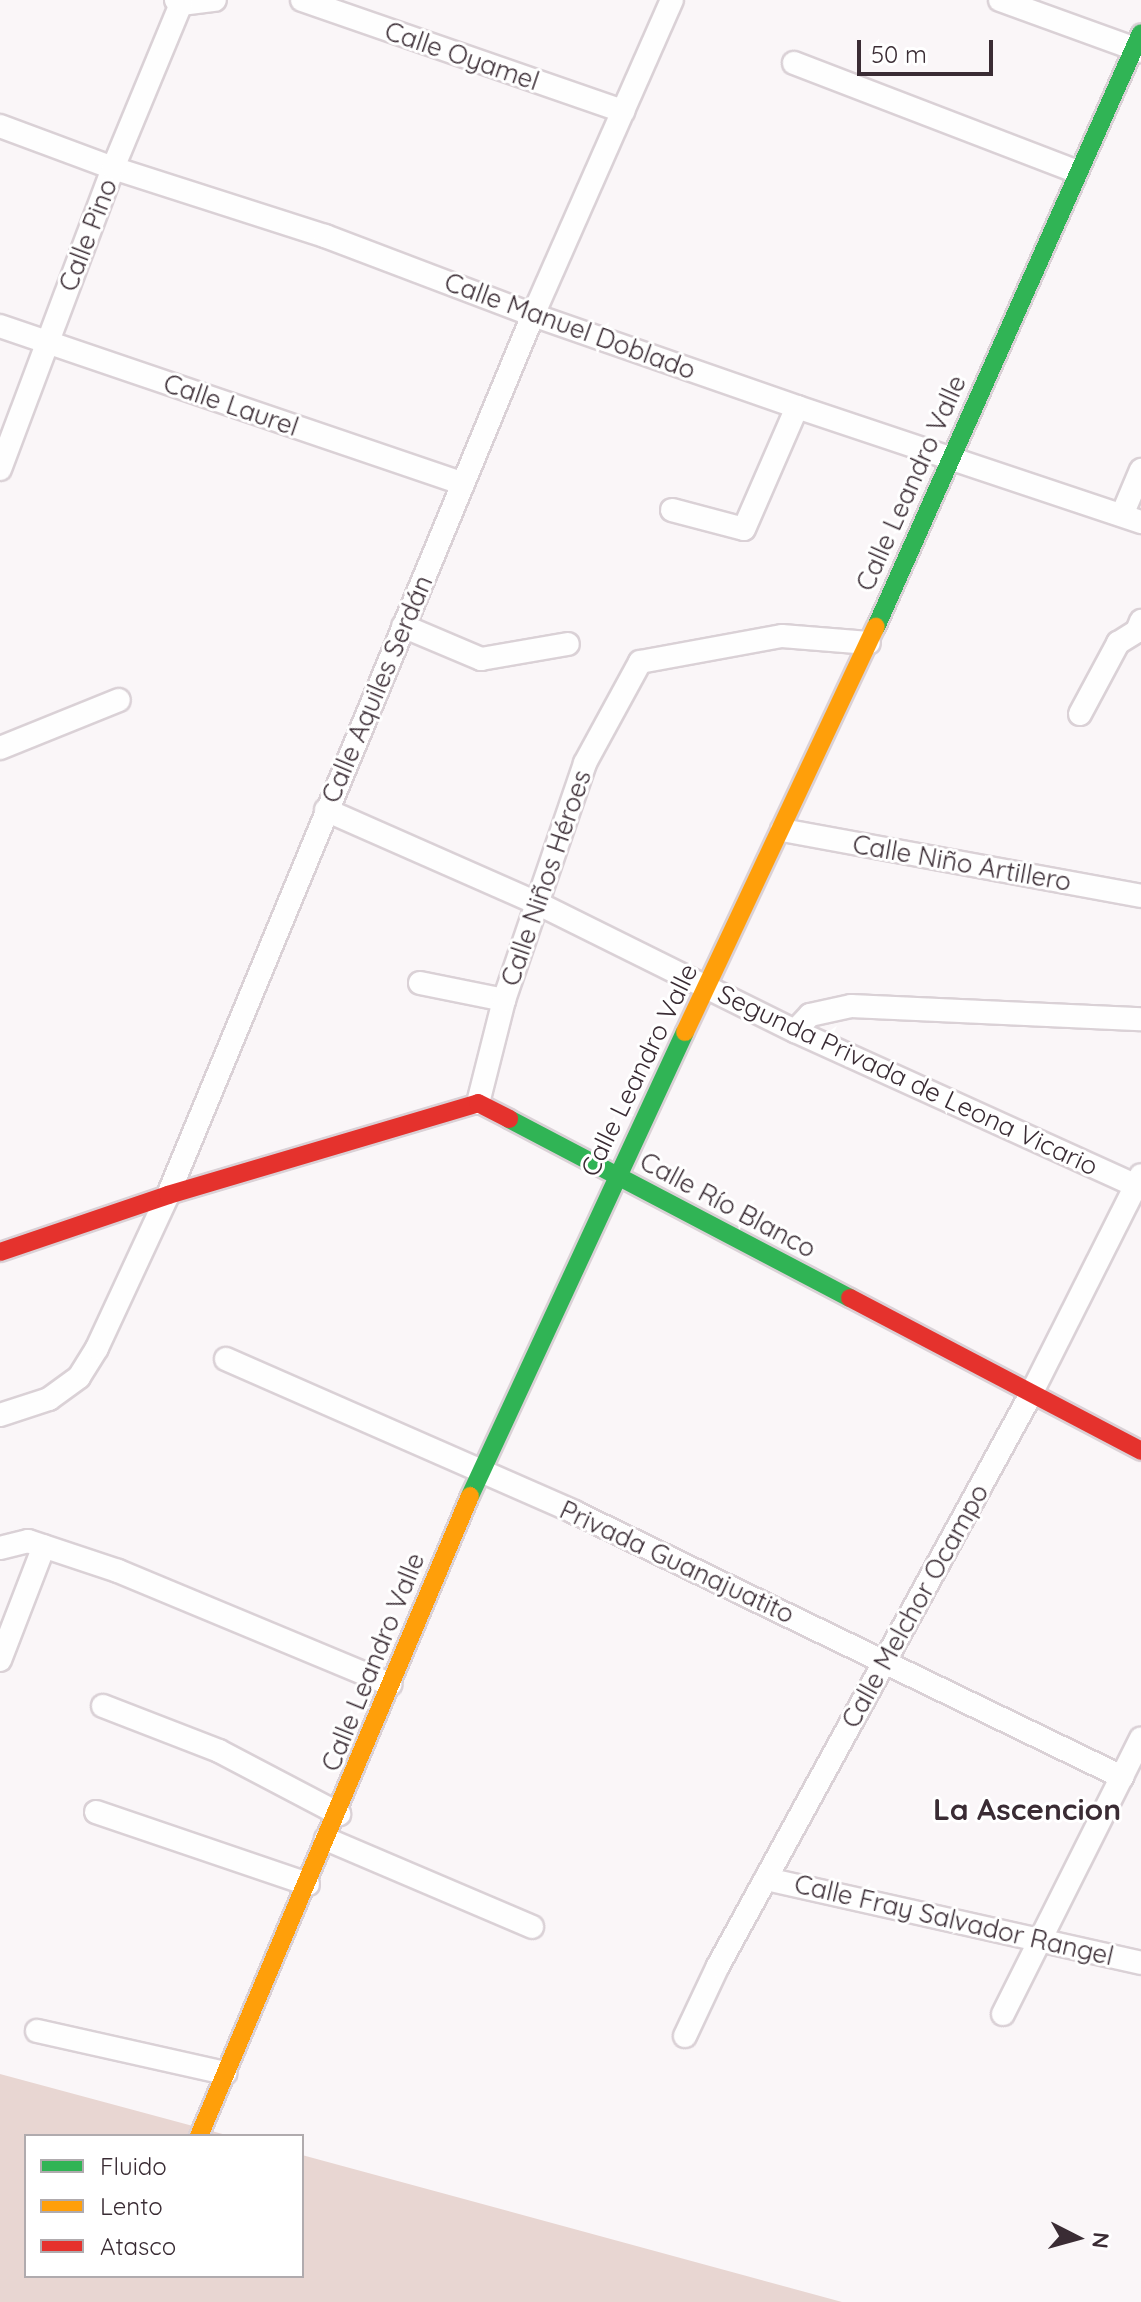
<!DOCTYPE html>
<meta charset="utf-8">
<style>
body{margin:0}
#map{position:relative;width:1141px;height:2302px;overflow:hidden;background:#faf6f8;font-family:Quicksand,sans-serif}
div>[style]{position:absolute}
.green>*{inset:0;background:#e8d6d2}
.roads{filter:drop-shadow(2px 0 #dad1d6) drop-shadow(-2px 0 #dad1d6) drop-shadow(0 2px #dad1d6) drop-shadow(0 -2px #dad1d6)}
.street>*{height:22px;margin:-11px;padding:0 11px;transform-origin:11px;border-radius:11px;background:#fefefe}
.fast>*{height:18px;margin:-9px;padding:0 9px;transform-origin:9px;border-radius:9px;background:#30b455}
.slow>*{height:18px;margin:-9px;padding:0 9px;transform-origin:9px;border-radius:9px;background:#ff9f0a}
.jam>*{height:18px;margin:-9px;padding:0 9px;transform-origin:9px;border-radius:9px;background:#e5322d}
span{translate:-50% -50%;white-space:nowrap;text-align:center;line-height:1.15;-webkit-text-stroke:6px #fff;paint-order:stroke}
.street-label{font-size:26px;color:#3a2c34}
.quarter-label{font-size:30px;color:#3a2c34;font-weight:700}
.legend{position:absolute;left:24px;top:2134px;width:280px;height:144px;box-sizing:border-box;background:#fff;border:2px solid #b0abae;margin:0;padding:10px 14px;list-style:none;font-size:24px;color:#3a2c34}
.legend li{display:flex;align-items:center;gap:16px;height:40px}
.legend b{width:40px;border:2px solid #b0abae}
.north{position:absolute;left:1037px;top:2198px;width:80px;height:80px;-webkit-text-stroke:6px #fff;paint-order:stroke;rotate:96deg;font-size:22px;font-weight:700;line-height:32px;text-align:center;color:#3a2c34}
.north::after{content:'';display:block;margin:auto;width:28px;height:36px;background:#3a2c34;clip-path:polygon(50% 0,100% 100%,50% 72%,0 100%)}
.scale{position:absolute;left:857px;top:40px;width:136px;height:36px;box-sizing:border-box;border:4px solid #3a2c34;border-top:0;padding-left:10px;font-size:24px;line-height:28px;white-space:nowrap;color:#3a2c34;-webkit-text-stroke:6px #fff;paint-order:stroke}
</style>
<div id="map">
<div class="green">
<div style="clip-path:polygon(0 2074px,230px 2136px,26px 2136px,26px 2276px,302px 2276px,302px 2155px,842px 2302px,0 2302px)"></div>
</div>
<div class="roads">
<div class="street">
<div style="left:176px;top:0;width:6px;rotate:39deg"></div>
<div style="left:181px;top:4px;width:34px;rotate:-7deg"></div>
<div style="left:302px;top:0;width:340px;rotate:19.1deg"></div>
<div style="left:1000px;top:0;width:150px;rotate:19.9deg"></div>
<div style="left:794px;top:63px;width:302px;rotate:21deg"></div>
<div style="left:0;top:126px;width:121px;rotate:20.4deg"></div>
<div style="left:113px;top:168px;width:223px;rotate:17.8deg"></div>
<div style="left:325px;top:236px;width:222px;rotate:20.8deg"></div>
<div style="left:533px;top:315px;width:280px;rotate:19.2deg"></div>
<div style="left:797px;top:407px;width:363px;rotate:18.5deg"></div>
<div style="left:0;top:326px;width:489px;rotate:18.8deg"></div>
<div style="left:0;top:469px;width:322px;rotate:-69.4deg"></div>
<div style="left:113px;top:168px;width:178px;rotate:-67.5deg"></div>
<div style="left:672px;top:510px;width:74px;rotate:14.8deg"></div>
<div style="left:744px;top:529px;width:133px;rotate:-66.5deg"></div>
<div style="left:1122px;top:515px;width:49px;rotate:-67.1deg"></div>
<div style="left:403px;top:626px;width:85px;rotate:22.9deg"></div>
<div style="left:481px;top:659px;width:88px;rotate:-9.8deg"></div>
<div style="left:1080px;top:714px;width:81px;rotate:-61.8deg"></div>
<div style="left:1118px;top:643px;width:22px;rotate:-32deg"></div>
<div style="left:1137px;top:631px;width:11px;rotate:-68deg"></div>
<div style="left:0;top:748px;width:128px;rotate:-22deg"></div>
<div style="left:326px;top:810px;width:233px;rotate:23.8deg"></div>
<div style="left:539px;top:904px;width:286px;rotate:26.4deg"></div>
<div style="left:795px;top:1031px;width:380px;rotate:24.4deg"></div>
<div style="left:782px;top:830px;width:365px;rotate:10.4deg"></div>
<div style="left:420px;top:983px;width:86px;rotate:11.4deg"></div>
<div style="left:795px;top:1031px;width:22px;rotate:-47deg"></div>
<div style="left:810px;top:1015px;width:42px;rotate:-12.4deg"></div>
<div style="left:851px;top:1006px;width:290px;rotate:2.6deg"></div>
<div style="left:478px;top:1103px;width:106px;rotate:-75.8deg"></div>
<div style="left:504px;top:1000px;width:250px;rotate:-71.1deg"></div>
<div style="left:585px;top:763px;width:115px;rotate:-61.4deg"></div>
<div style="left:640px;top:662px;width:144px;rotate:-10.4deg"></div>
<div style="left:782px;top:636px;width:87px;rotate:4.6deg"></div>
<div style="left:226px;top:1359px;width:380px;rotate:23.7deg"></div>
<div style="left:574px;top:1512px;width:609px;rotate:25.81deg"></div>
<div style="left:0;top:1415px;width:52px;rotate:-18.1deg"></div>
<div style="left:49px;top:1399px;width:37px;rotate:-36deg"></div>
<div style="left:79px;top:1377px;width:34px;rotate:-58deg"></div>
<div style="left:97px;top:1348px;width:169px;rotate:-65.1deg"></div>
<div style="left:168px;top:1195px;width:953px;rotate:-67.47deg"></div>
<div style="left:533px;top:315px;width:344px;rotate:-66.2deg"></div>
<div style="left:0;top:1548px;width:29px;rotate:-14deg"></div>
<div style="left:28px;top:1541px;width:95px;rotate:18.4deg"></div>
<div style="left:118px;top:1571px;width:295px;rotate:22.6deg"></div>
<div style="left:0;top:1660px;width:122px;rotate:-68.9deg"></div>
<div style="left:103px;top:1706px;width:124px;rotate:21.2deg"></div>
<div style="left:219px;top:1751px;width:136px;rotate:27.7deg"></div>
<div style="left:96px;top:1812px;width:224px;rotate:18.8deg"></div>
<div style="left:326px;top:1839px;width:224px;rotate:23.1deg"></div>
<div style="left:766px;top:1879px;width:384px;rotate:12.6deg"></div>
<div style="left:1003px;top:2014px;width:308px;rotate:-63.4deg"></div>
<div style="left:37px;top:2031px;width:193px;rotate:12.6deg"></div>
<div style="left:685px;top:2036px;width:77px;rotate:-64.8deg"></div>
<div style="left:718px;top:1966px;width:650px;rotate:-61.31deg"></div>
<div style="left:1030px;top:1396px;width:247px;rotate:-63.3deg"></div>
</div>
<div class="fast">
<div style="left:876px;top:627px;width:650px;rotate:-65.96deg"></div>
<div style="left:509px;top:1119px;width:385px;rotate:27.7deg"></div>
<div style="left:470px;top:1496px;width:511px;rotate:-65.14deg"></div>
</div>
<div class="slow">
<div style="left:685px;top:1032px;width:448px;rotate:-64.8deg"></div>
<div style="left:199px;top:2136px;width:695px;rotate:-67.05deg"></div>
</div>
<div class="jam">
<div style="left:0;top:1252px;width:177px;rotate:-18.7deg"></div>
<div style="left:168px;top:1195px;width:323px;rotate:-16.5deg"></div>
<div style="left:478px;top:1103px;width:35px;rotate:27deg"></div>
<div style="left:850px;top:1298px;width:329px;rotate:27.7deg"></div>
</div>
</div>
<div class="street-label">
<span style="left:462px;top:56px;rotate:19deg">Calle Oyamel</span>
<span style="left:88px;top:235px;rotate:-69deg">Calle Pino</span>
<span style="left:570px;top:326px;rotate:20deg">Calle Manuel Doblado</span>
<span style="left:231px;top:405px;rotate:19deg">Calle Laurel</span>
<span style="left:911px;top:483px;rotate:-66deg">Calle Leandro Valle</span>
<span style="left:377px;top:689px;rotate:-67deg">Calle Aquiles Serdán</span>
<span style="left:962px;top:863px;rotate:10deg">Calle Niño Artillero</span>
<span style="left:546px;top:878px;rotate:-71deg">Calle Niños Héroes</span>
<span style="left:639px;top:1070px;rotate:-64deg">Calle Leandro Valle</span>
<span style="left:908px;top:1080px;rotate:25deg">Segunda Privada de Leona Vicario</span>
<span style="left:728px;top:1205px;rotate:28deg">Calle Río Blanco</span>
<span style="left:677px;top:1562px;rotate:25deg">Privada Guanajuatito</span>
<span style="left:915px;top:1606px;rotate:-61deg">Calle Melchor Ocampo</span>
<span style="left:373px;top:1662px;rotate:-68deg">Calle Leandro Valle</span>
<span style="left:954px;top:1920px;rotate:13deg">Calle Fray Salvador Rangel</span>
</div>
<div class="quarter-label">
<span style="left:1027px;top:1809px">La Ascencion</span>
</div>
<ul class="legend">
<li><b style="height:10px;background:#30b455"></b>Fluido</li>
<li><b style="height:10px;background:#ff9f0a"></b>Lento</li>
<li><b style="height:10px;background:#e5322d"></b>Atasco</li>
</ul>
<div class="north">N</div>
<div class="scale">50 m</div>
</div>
